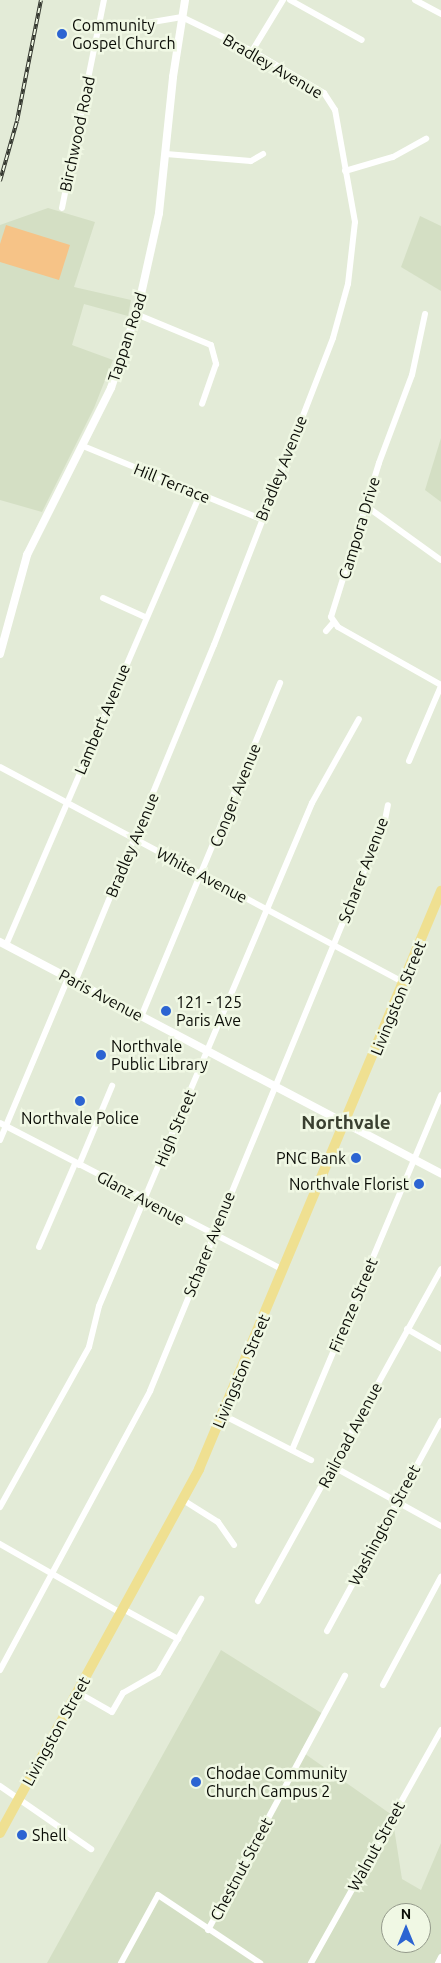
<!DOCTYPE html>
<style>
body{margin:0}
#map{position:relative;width:441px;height:1963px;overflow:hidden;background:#e3ebd7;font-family:Ubuntu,sans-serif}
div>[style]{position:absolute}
.built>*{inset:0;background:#d4dfc4}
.green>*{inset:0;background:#f6c387}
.minor>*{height:6px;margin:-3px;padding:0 3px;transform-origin:3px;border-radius:3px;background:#fff}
.tertiary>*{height:8px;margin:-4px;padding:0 4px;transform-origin:4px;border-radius:4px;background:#fff}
.primary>*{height:10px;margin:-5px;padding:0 5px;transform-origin:5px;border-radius:5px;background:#efe091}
.rail>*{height:4px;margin-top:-2px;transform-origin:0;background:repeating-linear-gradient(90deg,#f0f8e4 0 5.5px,#33362e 0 11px);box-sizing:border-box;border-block:1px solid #33362e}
.dots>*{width:14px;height:14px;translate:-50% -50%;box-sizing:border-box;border:2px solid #f0f8e4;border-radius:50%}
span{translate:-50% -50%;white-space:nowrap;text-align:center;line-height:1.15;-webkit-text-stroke:5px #f0f8e4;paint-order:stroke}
.poi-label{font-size:16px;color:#0a0c06}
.left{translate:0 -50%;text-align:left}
.right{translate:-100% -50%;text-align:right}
.street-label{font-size:16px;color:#0a0c06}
.quarter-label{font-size:19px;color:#3a4030;font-weight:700}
.north{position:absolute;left:381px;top:1903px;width:50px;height:50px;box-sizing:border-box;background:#f0f8e4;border:1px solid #949a8b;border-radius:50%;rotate:0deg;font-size:14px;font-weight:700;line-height:20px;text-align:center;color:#0a0c06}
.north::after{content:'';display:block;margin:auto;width:18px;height:22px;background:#2c64d2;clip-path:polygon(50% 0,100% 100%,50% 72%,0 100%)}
</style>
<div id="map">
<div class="built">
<div style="clip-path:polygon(48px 208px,95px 222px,74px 287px,131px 300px,128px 316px,84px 304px,72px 345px,113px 360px,94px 408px,42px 512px,0 500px,0 225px)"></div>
<div style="clip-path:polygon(420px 216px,441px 226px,441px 291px,401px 267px)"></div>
<div style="clip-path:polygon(441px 438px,441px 502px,425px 490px)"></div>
<div style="clip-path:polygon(evenodd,221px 1650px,323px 1714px,301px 1751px,392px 1815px,402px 1879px,421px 1890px,441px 1843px,441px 1963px,47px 1963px,221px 1650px,391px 1913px,421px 1913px,421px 1943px,391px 1943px,391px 1913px)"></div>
</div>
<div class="green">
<div style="clip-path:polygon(6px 225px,70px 245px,59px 280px,0 262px,0 244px)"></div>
</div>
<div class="minor">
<div style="left:290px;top:0;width:82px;rotate:29.1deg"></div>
<div style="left:415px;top:0;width:30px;rotate:28deg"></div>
<div style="left:252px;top:51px;width:60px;rotate:-58.7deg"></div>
<div style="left:166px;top:154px;width:85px;rotate:4.7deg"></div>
<div style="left:251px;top:161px;width:14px;rotate:-30deg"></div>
<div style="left:345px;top:171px;width:50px;rotate:-16.3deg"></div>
<div style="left:393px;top:157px;width:38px;rotate:-29deg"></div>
<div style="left:62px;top:208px;width:212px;rotate:-78.6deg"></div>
<div style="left:136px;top:314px;width:81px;rotate:22.5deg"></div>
<div style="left:211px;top:345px;width:20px;rotate:75deg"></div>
<div style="left:216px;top:364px;width:42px;rotate:109.3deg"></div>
<div style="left:425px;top:314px;width:62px;rotate:102deg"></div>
<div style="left:412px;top:375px;width:94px;rotate:110.6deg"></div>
<div style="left:379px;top:463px;width:161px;rotate:107.3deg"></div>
<div style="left:331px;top:617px;width:12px;rotate:55deg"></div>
<div style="left:338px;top:627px;width:118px;rotate:29.4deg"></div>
<div style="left:83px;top:446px;width:192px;rotate:22.3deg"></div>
<div style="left:366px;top:506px;width:92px;rotate:35.8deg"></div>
<div style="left:103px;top:598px;width:46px;rotate:24.3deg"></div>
<div style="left:326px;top:631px;width:11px;rotate:-49deg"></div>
<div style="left:409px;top:761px;width:82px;rotate:-66.9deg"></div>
<div style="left:0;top:767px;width:458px;rotate:28.1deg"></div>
<div style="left:6px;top:945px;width:491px;rotate:-66.7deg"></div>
<div style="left:75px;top:982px;width:365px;rotate:-67.6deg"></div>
<div style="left:214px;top:645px;width:329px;rotate:-68.8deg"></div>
<div style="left:333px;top:338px;width:56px;rotate:-74.5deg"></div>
<div style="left:348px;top:284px;width:62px;rotate:-83.6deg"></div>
<div style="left:355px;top:222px;width:114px;rotate:-100.1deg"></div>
<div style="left:335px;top:110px;width:20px;rotate:-123deg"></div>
<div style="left:324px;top:93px;width:83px;rotate:-149.7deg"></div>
<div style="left:252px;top:51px;width:78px;rotate:-154.1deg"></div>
<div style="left:182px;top:17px;width:84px;rotate:170.4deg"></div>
<div style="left:141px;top:1017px;width:362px;rotate:-67.4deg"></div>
<div style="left:0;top:1123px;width:319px;rotate:27.4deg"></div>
<div style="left:0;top:1140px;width:176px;rotate:-67.2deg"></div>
<div style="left:79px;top:1165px;width:86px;rotate:-67.3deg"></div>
<div style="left:39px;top:1247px;width:90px;rotate:-66.6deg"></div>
<div style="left:407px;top:1329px;width:39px;rotate:30deg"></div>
<div style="left:223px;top:1415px;width:99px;rotate:27.1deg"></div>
<div style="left:292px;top:1450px;width:385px;rotate:-67.2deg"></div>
<div style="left:334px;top:1467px;width:122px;rotate:28.9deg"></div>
<div style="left:183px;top:1500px;width:41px;rotate:32.2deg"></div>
<div style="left:218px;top:1522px;width:28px;rotate:55deg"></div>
<div style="left:0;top:1507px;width:183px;rotate:-60.9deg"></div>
<div style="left:89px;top:1347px;width:42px;rotate:-76.3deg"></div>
<div style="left:99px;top:1306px;width:546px;rotate:-67.05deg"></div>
<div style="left:312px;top:803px;width:96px;rotate:-60.8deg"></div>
<div style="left:0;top:1544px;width:139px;rotate:29.7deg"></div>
<div style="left:258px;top:1601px;width:379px;rotate:-61.1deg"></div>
<div style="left:123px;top:1609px;width:63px;rotate:28.6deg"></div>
<div style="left:327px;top:1631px;width:239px;rotate:-61.5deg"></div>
<div style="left:0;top:1670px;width:317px;rotate:-61.7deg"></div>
<div style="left:150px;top:1391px;width:617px;rotate:-67.63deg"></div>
<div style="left:385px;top:820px;width:15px;rotate:-79deg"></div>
<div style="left:383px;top:1685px;width:123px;rotate:-61.8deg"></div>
<div style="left:77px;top:1692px;width:40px;rotate:29.7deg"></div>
<div style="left:112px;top:1712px;width:22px;rotate:-60deg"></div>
<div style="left:123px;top:1693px;width:40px;rotate:-29.7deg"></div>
<div style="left:158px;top:1673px;width:86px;rotate:-59.8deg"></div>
<div style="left:0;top:1786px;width:111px;rotate:34.7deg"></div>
<div style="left:208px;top:1930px;width:289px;rotate:-61.7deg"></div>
<div style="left:121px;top:1963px;width:77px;rotate:-61.4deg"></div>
<div style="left:158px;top:1895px;width:123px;rotate:33.7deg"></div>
<div style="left:311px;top:1963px;width:267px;rotate:-60.8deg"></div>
<div style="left:438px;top:1963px;width:7px;rotate:-63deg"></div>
</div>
<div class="tertiary">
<div style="left:0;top:654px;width:103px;rotate:-74.7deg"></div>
<div style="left:27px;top:555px;width:187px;rotate:-63.3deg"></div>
<div style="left:111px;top:388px;width:84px;rotate:-71.4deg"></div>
<div style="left:138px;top:308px;width:97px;rotate:-77.5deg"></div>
<div style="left:159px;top:213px;width:137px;rotate:-84.1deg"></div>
<div style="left:173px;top:77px;width:78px;rotate:-81.1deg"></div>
<div style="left:0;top:942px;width:498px;rotate:27.7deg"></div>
</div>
<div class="primary">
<div style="left:0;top:1833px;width:415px;rotate:-61.3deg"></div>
<div style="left:199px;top:1469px;width:627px;rotate:-67.28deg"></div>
</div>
<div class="rail">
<div style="left:0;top:181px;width:62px;rotate:-74.2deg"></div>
<div style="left:17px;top:121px;width:123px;rotate:-78.8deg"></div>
</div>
<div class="dots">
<div style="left:62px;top:34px;background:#2c64d2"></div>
<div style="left:166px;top:1011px;background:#2c64d2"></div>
<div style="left:101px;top:1055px;background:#2c64d2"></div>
<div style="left:80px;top:1101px;background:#2c64d2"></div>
<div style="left:356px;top:1158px;background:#2c64d2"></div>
<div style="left:419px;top:1184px;background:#2c64d2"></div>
<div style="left:196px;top:1782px;background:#2c64d2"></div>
<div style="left:22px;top:1835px;background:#2c64d2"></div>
</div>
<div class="poi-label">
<span class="left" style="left:72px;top:34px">Community<br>Gospel Church</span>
<span class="left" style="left:176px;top:1011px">121 - 125<br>Paris Ave</span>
<span class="left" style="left:111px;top:1055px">Northvale<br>Public Library</span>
<span style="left:80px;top:1118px">Northvale Police</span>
<span class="right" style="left:346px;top:1158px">PNC Bank</span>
<span class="right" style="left:409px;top:1184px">Northvale Florist</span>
<span class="left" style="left:206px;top:1782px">Chodae Community<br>Church Campus 2</span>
<span class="left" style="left:32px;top:1835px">Shell</span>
</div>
<div class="street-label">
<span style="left:273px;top:66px;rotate:30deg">Bradley Avenue</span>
<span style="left:77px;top:134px;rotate:-78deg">Birchwood Road</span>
<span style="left:127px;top:337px;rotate:-72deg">Tappan Road</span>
<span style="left:281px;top:468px;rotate:-68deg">Bradley Avenue</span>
<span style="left:172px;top:483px;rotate:22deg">Hill Terrace</span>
<span style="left:359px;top:528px;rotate:-73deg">Campora Drive</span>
<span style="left:102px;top:719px;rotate:-67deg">Lambert Avenue</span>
<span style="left:235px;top:795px;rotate:-68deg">Conger Avenue</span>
<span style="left:132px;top:845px;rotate:-67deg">Bradley Avenue</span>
<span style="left:363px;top:870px;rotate:-69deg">Scharer Avenue</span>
<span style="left:202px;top:875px;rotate:28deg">White Avenue</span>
<span style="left:101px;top:995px;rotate:28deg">Paris Avenue</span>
<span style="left:398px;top:998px;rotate:-68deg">Livingston Street</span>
<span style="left:175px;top:1128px;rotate:-67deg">High Street</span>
<span style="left:141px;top:1198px;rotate:28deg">Glanz Avenue</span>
<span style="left:209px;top:1244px;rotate:-68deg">Scharer Avenue</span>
<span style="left:353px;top:1305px;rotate:-67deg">Firenze Street</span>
<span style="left:241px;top:1371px;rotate:-67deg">Livingston Street</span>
<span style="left:350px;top:1435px;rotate:-62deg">Railroad Avenue</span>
<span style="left:384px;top:1525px;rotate:-62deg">Washington Street</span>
<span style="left:56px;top:1731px;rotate:-61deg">Livingston Street</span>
<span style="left:376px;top:1846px;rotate:-61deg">Walnut Street</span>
<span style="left:241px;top:1869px;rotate:-62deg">Chestnut Street</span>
</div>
<div class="quarter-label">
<span style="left:346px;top:1123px">Northvale</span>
</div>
<div class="north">N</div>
</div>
